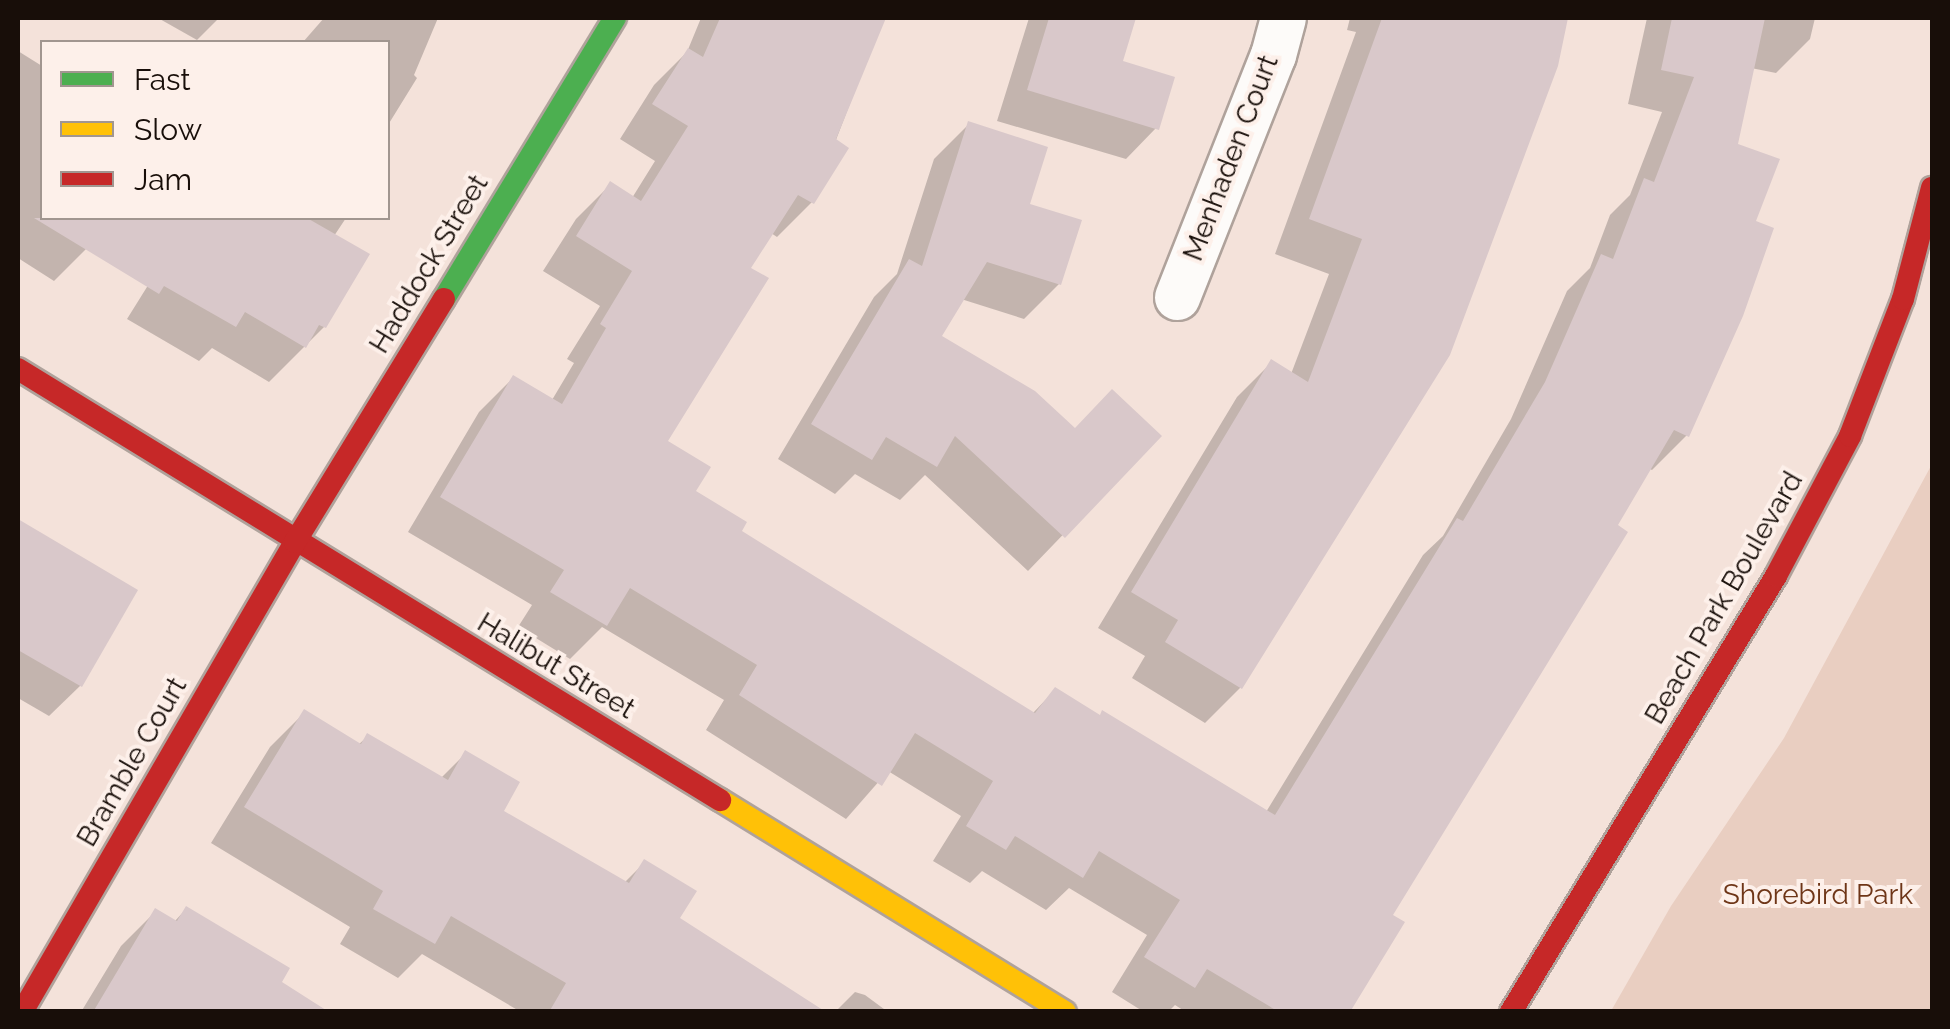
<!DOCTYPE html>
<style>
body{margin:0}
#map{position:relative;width:1950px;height:1029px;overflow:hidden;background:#f4e2da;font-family:Raleway,sans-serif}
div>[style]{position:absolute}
.green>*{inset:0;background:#e9cec1}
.shadow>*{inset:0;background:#0003}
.building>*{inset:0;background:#d9c8ca}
.roads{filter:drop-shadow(2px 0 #afa29b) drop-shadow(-2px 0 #afa29b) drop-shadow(0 2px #afa29b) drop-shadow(0 -2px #afa29b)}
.street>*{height:45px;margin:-22.5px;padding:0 22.5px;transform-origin:22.5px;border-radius:22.5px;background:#fdfbf9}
.fast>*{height:22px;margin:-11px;padding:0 11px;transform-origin:11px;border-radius:11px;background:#4caf50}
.slow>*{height:22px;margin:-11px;padding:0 11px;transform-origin:11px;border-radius:11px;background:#ffc107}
.jam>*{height:22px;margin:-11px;padding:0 11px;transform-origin:11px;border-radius:11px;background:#c62828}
span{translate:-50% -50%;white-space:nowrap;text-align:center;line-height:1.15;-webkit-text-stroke:8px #fdf0ea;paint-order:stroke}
.street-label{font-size:28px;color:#180e09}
.park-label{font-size:28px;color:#6e3517}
.frame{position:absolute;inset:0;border:20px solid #180e09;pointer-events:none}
.legend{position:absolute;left:40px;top:40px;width:350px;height:180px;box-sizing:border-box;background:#fdf0ea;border:2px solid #a19690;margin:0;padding:12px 18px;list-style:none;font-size:30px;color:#180e09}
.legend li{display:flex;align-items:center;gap:20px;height:50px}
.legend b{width:50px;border:2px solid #a19690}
</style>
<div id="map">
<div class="green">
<div style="clip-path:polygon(1932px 464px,1932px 1011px,1611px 1011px,1671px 906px,1784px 738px)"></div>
</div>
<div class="shadow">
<div style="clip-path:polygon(158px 18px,219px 18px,197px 40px)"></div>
<div style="clip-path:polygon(324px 18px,438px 18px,414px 75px,417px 78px,388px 125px,388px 42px,303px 42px)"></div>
<div style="clip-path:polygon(701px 18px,883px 18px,812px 202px,777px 237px,771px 233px,748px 269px,665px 442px,692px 492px,738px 532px,1032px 714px,1055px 690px,1266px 812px,1423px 555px,1443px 536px,1511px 419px,1567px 291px,1590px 268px,1610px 215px,1630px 195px,1662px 112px,1628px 104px,1647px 18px,1815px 18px,1810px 39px,1776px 73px,1751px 68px,1735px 145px,1753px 222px,1687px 435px,1652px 470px,1648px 468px,1390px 916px,1348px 1012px,1186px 1012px,1175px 1005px,1168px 1012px,1144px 1012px,1112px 992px,1147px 935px,1069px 888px,1046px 910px,982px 871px,970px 883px,933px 861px,961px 816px,888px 771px,846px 819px,706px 730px,724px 700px,602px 627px,570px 659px,518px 627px,532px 605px,408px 532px,479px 412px,513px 378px,552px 400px,574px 363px,567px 359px,600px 306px,543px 271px,576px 219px,610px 185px,632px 198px,655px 161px,620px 139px,654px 85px,687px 52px)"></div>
<div style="clip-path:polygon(1029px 18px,1133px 18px,1119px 63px,1156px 128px,1126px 159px,997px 121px)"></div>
<div style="clip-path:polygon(1350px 18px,1564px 18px,1555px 66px,1240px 688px,1205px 723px,1132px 678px,1145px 656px,1098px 628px,1237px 397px,1271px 363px,1291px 374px,1329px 274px,1275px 254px,1356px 32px,1347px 30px)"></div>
<div style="clip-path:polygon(18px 51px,42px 66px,42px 218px,105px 218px,86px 249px,54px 281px,18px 258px)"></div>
<div style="clip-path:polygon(969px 124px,1027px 206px,1059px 284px,1024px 319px,961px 299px,938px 337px,1074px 431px,1158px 436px,1028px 571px,925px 475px,900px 500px,855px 474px,835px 494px,778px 459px,874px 297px,897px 274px,934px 159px)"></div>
<div style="clip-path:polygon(190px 218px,346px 218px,334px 236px,324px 327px,269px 382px,212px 348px,199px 361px,127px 319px)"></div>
<div style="clip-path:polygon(18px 521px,135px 591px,80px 686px,49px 716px,18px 698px)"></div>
<div style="clip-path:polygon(305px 712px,358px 745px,368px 736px,440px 779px,465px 754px,500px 812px,624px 883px,645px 862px,676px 919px,824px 1012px,521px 1012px,422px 954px,398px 978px,340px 944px,350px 927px,211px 843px,270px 747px)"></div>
<div style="clip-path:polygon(186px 909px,279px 983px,325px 1012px,81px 1012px,121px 946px,156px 911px,174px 922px)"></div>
<div style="clip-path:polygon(855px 992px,865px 995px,888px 1012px,835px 1012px)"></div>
</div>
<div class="building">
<div style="clip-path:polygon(720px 18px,886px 18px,836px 139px,849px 148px,814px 204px,798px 195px,751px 268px,769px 278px,668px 441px,711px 467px,696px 491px,747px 522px,742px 531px,1035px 713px,1055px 687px,1100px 715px,1102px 710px,1275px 815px,1457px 518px,1463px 521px,1545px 382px,1601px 254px,1613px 259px,1644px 178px,1654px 182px,1694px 77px,1661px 70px,1672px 18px,1765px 18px,1738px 144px,1780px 159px,1756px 221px,1774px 228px,1743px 316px,1689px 437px,1674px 430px,1618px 525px,1628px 532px,1393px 915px,1405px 922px,1350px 1012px,1279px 1012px,1207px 969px,1195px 988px,1144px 957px,1180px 900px,1099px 851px,1083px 878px,1015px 836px,1006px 850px,966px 826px,993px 781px,915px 733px,882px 786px,739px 695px,757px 665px,630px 588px,607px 626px,550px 592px,564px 570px,440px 497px,513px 375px,562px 404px,606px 328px,600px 324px,632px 271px,576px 236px,610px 181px,641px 201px,688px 126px,652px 104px,688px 48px,703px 57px)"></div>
<div style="clip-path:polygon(1049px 18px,1136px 18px,1123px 61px,1175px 77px,1159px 130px,1027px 90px)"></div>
<div style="clip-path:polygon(1382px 18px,1568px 18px,1558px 66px,1450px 355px,1242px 689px,1165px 642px,1178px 620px,1131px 592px,1271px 359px,1308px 382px,1362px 239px,1309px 219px)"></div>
<div style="clip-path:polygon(968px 121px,1048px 147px,1030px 204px,1082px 220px,1061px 285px,987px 262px,942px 336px,1035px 391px,1075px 428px,1112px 389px,1162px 436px,1065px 538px,955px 436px,937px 467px,886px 437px,872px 460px,811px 424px,909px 259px,922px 266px)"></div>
<div style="clip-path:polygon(34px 218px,307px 218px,370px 254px,326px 328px,319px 325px,306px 348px,245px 312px,236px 327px,164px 286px,159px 294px)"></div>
<div style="clip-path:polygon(18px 519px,138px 590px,82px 687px,18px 650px)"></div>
<div style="clip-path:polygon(304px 709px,361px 744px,367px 733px,448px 780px,465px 750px,520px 782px,504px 811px,629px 883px,644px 859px,697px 891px,680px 918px,826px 1012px,549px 1012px,566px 983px,451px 916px,435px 944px,373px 909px,383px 891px,244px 807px)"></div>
<div style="clip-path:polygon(186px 906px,290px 968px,282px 982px,329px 1012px,93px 1012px,155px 908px,177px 921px)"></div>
</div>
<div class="roads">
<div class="street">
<div style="left:1177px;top:297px;width:260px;rotate:-68.4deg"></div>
<div style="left:1273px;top:55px;width:38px;rotate:-75deg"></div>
</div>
<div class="fast">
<div style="left:444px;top:299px;width:329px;rotate:-58.7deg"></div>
</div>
<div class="slow">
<div style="left:720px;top:800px;width:405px;rotate:31.6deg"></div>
</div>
<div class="jam">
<div style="left:18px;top:369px;width:824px;rotate:31.55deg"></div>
<div style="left:22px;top:1012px;width:544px;rotate:-59.85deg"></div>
<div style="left:295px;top:542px;width:285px;rotate:-58.5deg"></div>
<div style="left:1511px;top:1012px;width:510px;rotate:-58.71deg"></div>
<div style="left:1776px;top:576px;width:158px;rotate:-62.1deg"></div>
<div style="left:1850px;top:436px;width:147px;rotate:-68.9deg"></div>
<div style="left:1903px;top:299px;width:115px;rotate:-75.4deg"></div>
</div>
</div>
<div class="street-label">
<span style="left:1231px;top:158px;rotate:-69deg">Menhaden Court</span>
<span style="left:429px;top:264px;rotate:-59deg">Haddock Street</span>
<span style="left:1724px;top:598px;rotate:-60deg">Beach Park Boulevard</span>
<span style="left:556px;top:666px;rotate:31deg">Halibut Street</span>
<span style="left:132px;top:762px;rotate:-60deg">Bramble Court</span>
</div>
<div class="park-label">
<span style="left:1818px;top:895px">Shorebird Park</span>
</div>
<div class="frame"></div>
<ul class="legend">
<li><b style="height:12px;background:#4caf50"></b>Fast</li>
<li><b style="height:12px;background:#ffc107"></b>Slow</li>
<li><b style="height:12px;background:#c62828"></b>Jam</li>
</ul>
</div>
